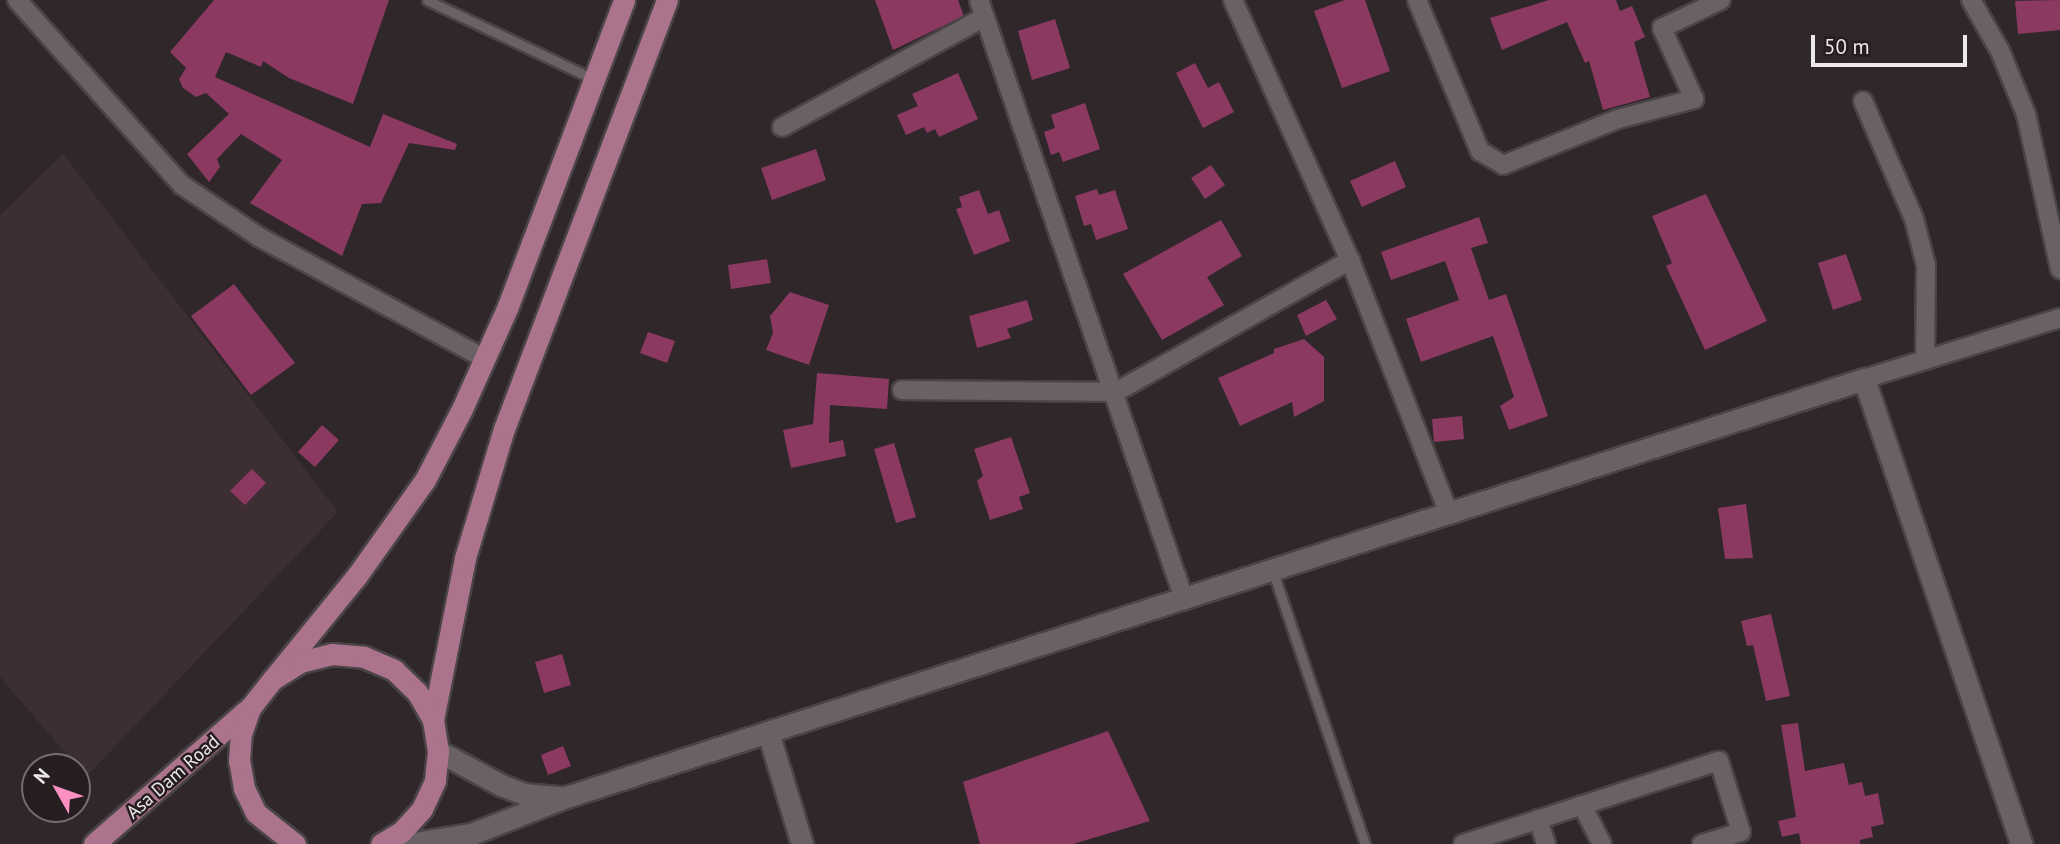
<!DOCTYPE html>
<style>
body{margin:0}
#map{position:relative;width:2060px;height:844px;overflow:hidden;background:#2f272a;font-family:"PT Sans",sans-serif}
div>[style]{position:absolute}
.built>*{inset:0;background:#3d2e34}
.building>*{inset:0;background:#8b3961}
.roads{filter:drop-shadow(2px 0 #4a4447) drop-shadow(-2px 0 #4a4447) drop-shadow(0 2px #4a4447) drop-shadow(0 -2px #4a4447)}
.service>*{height:9px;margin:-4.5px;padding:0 4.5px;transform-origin:4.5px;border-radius:4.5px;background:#6a6164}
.minor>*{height:18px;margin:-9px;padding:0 9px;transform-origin:9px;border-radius:9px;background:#6a6164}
.tertiary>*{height:21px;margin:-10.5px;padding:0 10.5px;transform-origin:10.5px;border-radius:10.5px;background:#6a6164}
.primary>*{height:21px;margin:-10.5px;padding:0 10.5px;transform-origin:10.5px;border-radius:10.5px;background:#ab748c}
span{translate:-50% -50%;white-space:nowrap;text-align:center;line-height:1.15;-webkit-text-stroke:5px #251d20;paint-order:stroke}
.street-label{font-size:19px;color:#ede8ea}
.north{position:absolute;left:21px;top:753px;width:70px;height:70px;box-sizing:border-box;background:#251d20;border:2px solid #756e71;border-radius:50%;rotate:310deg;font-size:19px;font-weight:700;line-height:28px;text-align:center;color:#ede8ea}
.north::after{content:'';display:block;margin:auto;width:24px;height:32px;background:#fd8fc1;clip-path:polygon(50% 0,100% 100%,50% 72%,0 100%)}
.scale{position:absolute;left:1811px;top:35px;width:156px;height:32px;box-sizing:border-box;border:4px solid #ede8ea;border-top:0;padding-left:9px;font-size:21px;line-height:24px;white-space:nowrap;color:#ede8ea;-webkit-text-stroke:5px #251d20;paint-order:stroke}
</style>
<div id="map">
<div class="built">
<div style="clip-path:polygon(63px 154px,338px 512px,86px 777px,0 677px,0 215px)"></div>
</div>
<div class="building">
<div style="clip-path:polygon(214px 0,389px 0,353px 104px,289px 78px,263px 61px,261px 67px,226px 52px,215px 77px,370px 147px,383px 114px,457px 144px,455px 150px,409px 143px,381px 203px,362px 204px,342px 256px,250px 203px,282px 160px,241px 134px,217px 159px,220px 167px,209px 182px,187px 154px,229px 114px,206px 93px,196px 97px,183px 88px,179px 79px,186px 68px,170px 52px)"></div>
<div style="clip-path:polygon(875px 0,958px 0,964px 16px,893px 50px)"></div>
<div style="clip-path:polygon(1345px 0,1365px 0,1390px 71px,1342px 88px,1314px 11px)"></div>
<div style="clip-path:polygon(1549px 0,1616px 0,1620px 11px,1632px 6px,1645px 37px,1634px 42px,1650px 97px,1603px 110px,1589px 61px,1585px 63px,1567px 22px,1502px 50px,1490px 18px)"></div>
<div style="clip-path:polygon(2060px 0,2060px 30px,2018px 34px,2015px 1px)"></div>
<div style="clip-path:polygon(1055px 19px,1070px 68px,1032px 80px,1018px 31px)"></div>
<div style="clip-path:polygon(1195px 63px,1208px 88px,1219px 82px,1234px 112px,1203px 128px,1176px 73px)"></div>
<div style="clip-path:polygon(958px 73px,978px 119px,939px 137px,935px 129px,927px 133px,924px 127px,906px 135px,897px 115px,918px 106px,912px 94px)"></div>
<div style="clip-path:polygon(1085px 103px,1100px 149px,1063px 162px,1059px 152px,1051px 155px,1044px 132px,1055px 128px,1051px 115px)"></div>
<div style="clip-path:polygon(816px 149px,826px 180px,772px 200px,761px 168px)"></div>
<div style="clip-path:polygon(1395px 161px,1406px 187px,1362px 207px,1350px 181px)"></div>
<div style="clip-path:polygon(1211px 165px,1225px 185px,1205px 199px,1191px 178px)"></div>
<div style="clip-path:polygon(1097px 189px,1099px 195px,1115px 190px,1128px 229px,1096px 240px,1091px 224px,1084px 226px,1075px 196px)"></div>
<div style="clip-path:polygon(979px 190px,988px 214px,999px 210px,1010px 241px,974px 255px,956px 209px,962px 207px,959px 197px)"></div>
<div style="clip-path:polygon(1706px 194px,1767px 321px,1705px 350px,1666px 266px,1672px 263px,1652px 216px)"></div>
<div style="clip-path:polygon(1479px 217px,1488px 243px,1471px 248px,1489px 300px,1506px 294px,1548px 416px,1509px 430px,1500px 406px,1514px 397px,1493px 336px,1421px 362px,1406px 319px,1459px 300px,1445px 261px,1391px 280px,1381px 252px)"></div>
<div style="clip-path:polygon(1221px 220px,1242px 256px,1207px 277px,1224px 305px,1162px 340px,1123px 274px)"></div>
<div style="clip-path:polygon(1846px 254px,1862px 300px,1833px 310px,1818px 263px)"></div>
<div style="clip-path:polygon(767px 259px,771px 283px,731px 289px,728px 265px)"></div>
<div style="clip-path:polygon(234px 284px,295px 363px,251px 395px,191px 316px)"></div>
<div style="clip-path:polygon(790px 292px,829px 305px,809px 365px,766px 350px,773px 333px,770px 316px)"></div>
<div style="clip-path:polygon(1027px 300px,1033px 320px,1007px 329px,1011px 338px,977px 348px,969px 316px)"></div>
<div style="clip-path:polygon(1326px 300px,1337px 319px,1306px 336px,1297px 315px)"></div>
<div style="clip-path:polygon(648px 332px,675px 341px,667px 363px,640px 353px)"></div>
<div style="clip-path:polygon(1304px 339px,1324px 357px,1324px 401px,1294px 417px,1292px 402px,1240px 426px,1218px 378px,1274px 353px,1274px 349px)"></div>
<div style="clip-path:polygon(817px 373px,889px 379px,887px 409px,830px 405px,829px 443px,843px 440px,846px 456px,791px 468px,783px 430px,813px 424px)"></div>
<div style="clip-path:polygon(1462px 416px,1464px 439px,1434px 442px,1432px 419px)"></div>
<div style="clip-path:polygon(322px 425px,339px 440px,315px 467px,298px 452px)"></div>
<div style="clip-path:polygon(1011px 437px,1030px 493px,1019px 497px,1023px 509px,990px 520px,977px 481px,983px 476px,974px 449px)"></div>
<div style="clip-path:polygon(894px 443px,916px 517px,896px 523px,874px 449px)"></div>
<div style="clip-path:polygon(252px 469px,266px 483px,245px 505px,230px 491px)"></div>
<div style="clip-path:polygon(1746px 504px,1753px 558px,1725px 559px,1718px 508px)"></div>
<div style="clip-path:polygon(1771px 614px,1790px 696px,1766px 701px,1753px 645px,1747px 646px,1741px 621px)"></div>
<div style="clip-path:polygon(562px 654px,571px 685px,544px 693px,535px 662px)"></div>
<div style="clip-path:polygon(1798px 723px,1805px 771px,1844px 763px,1849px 785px,1862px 782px,1865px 796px,1878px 793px,1884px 824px,1871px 827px,1873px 837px,1860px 840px,1860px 844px,1801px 844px,1799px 833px,1782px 837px,1778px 821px,1796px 817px,1781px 725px)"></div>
<div style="clip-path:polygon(1108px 731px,1150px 821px,1073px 844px,980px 844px,963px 782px)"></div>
<div style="clip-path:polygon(563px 746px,571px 766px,548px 775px,541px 755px)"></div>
</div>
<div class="roads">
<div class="service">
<div style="left:427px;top:0;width:184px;rotate:25.4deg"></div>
<div style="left:1273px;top:572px;width:287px;rotate:71.3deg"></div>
</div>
<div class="minor">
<div style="left:17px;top:0;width:248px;rotate:48.3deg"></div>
<div style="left:182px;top:185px;width:93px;rotate:34deg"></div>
<div style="left:259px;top:237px;width:258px;rotate:28.3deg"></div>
<div style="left:979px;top:0;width:630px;rotate:71.1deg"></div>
<div style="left:1233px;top:0;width:285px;rotate:65.8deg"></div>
<div style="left:1350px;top:260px;width:269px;rotate:68.7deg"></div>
<div style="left:1417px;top:0;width:164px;rotate:67.4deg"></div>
<div style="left:1480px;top:151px;width:27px;rotate:31deg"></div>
<div style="left:1503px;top:165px;width:124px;rotate:-21.8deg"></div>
<div style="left:1618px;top:119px;width:79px;rotate:-14.7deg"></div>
<div style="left:1694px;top:99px;width:78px;rotate:-114.3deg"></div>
<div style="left:1662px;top:28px;width:65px;rotate:-25.4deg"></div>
<div style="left:1971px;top:0;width:59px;rotate:60.4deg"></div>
<div style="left:2000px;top:51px;width:68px;rotate:67.6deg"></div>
<div style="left:2026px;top:114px;width:159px;rotate:77.6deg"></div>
<div style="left:1863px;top:101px;width:129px;rotate:66.6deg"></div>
<div style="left:1914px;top:219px;width:48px;rotate:75.4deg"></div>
<div style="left:1926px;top:265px;width:95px;rotate:90.6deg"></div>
<div style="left:782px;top:127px;width:231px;rotate:-28.5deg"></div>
<div style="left:1864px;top:379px;width:205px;rotate:-17.3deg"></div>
<div style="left:902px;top:390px;width:214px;rotate:0.5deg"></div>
<div style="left:1116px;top:392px;width:269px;rotate:-29.4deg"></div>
<div style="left:1582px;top:805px;width:44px;rotate:62.9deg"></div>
<div style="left:1538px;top:819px;width:26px;rotate:72deg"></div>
<div style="left:1463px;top:844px;width:269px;rotate:-18deg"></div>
<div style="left:1719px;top:761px;width:74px;rotate:72.8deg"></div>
<div style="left:1741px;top:832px;width:41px;rotate:162.9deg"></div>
</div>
<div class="tertiary">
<div style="left:768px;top:732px;width:117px;rotate:73.1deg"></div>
<div style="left:438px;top:751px;width:72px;rotate:28.4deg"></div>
<div style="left:501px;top:785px;width:25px;rotate:21deg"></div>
<div style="left:524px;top:794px;width:36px;rotate:5deg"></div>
<div style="left:408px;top:844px;width:64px;rotate:-9deg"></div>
<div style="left:471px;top:834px;width:102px;rotate:-21.3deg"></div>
<div style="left:566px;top:797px;width:1364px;rotate:-17.85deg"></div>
<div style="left:1864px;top:379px;width:491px;rotate:71.3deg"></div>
</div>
<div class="primary">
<div style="left:273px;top:679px;width:132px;rotate:-50.9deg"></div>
<div style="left:356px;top:577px;width:119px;rotate:-54.6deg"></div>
<div style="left:425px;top:480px;width:80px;rotate:-62.5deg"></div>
<div style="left:462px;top:409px;width:113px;rotate:-65.9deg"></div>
<div style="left:508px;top:306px;width:327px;rotate:-69.2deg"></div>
<div style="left:433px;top:720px;width:165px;rotate:-78.8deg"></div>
<div style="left:465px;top:558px;width:135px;rotate:-73.2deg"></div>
<div style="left:504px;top:429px;width:459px;rotate:-69.2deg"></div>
<div style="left:94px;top:844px;width:202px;rotate:-41.2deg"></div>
<div style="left:295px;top:844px;width:50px;rotate:-141.5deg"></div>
<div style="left:256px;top:813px;width:28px;rotate:-116deg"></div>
<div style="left:244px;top:788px;width:27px;rotate:-100deg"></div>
<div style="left:239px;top:761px;width:27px;rotate:-86deg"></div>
<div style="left:241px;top:734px;width:28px;rotate:-71deg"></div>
<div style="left:250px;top:708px;width:37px;rotate:-52deg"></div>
<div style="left:273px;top:679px;width:32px;rotate:-32deg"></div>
<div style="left:300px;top:662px;width:33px;rotate:-14deg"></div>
<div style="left:332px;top:654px;width:32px;rotate:5deg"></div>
<div style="left:364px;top:657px;width:33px;rotate:23deg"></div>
<div style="left:394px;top:670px;width:32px;rotate:44deg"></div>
<div style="left:417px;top:692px;width:32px;rotate:60deg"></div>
<div style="left:433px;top:720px;width:31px;rotate:81deg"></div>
<div style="left:438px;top:751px;width:30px;rotate:96deg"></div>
<div style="left:435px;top:781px;width:31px;rotate:115deg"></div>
<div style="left:422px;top:809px;width:31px;rotate:132deg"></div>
<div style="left:401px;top:832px;width:23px;rotate:149deg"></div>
</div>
</div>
<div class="street-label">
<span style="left:173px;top:777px;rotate:-41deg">Asa Dam Road</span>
</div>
<div class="north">N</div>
<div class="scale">50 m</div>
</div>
